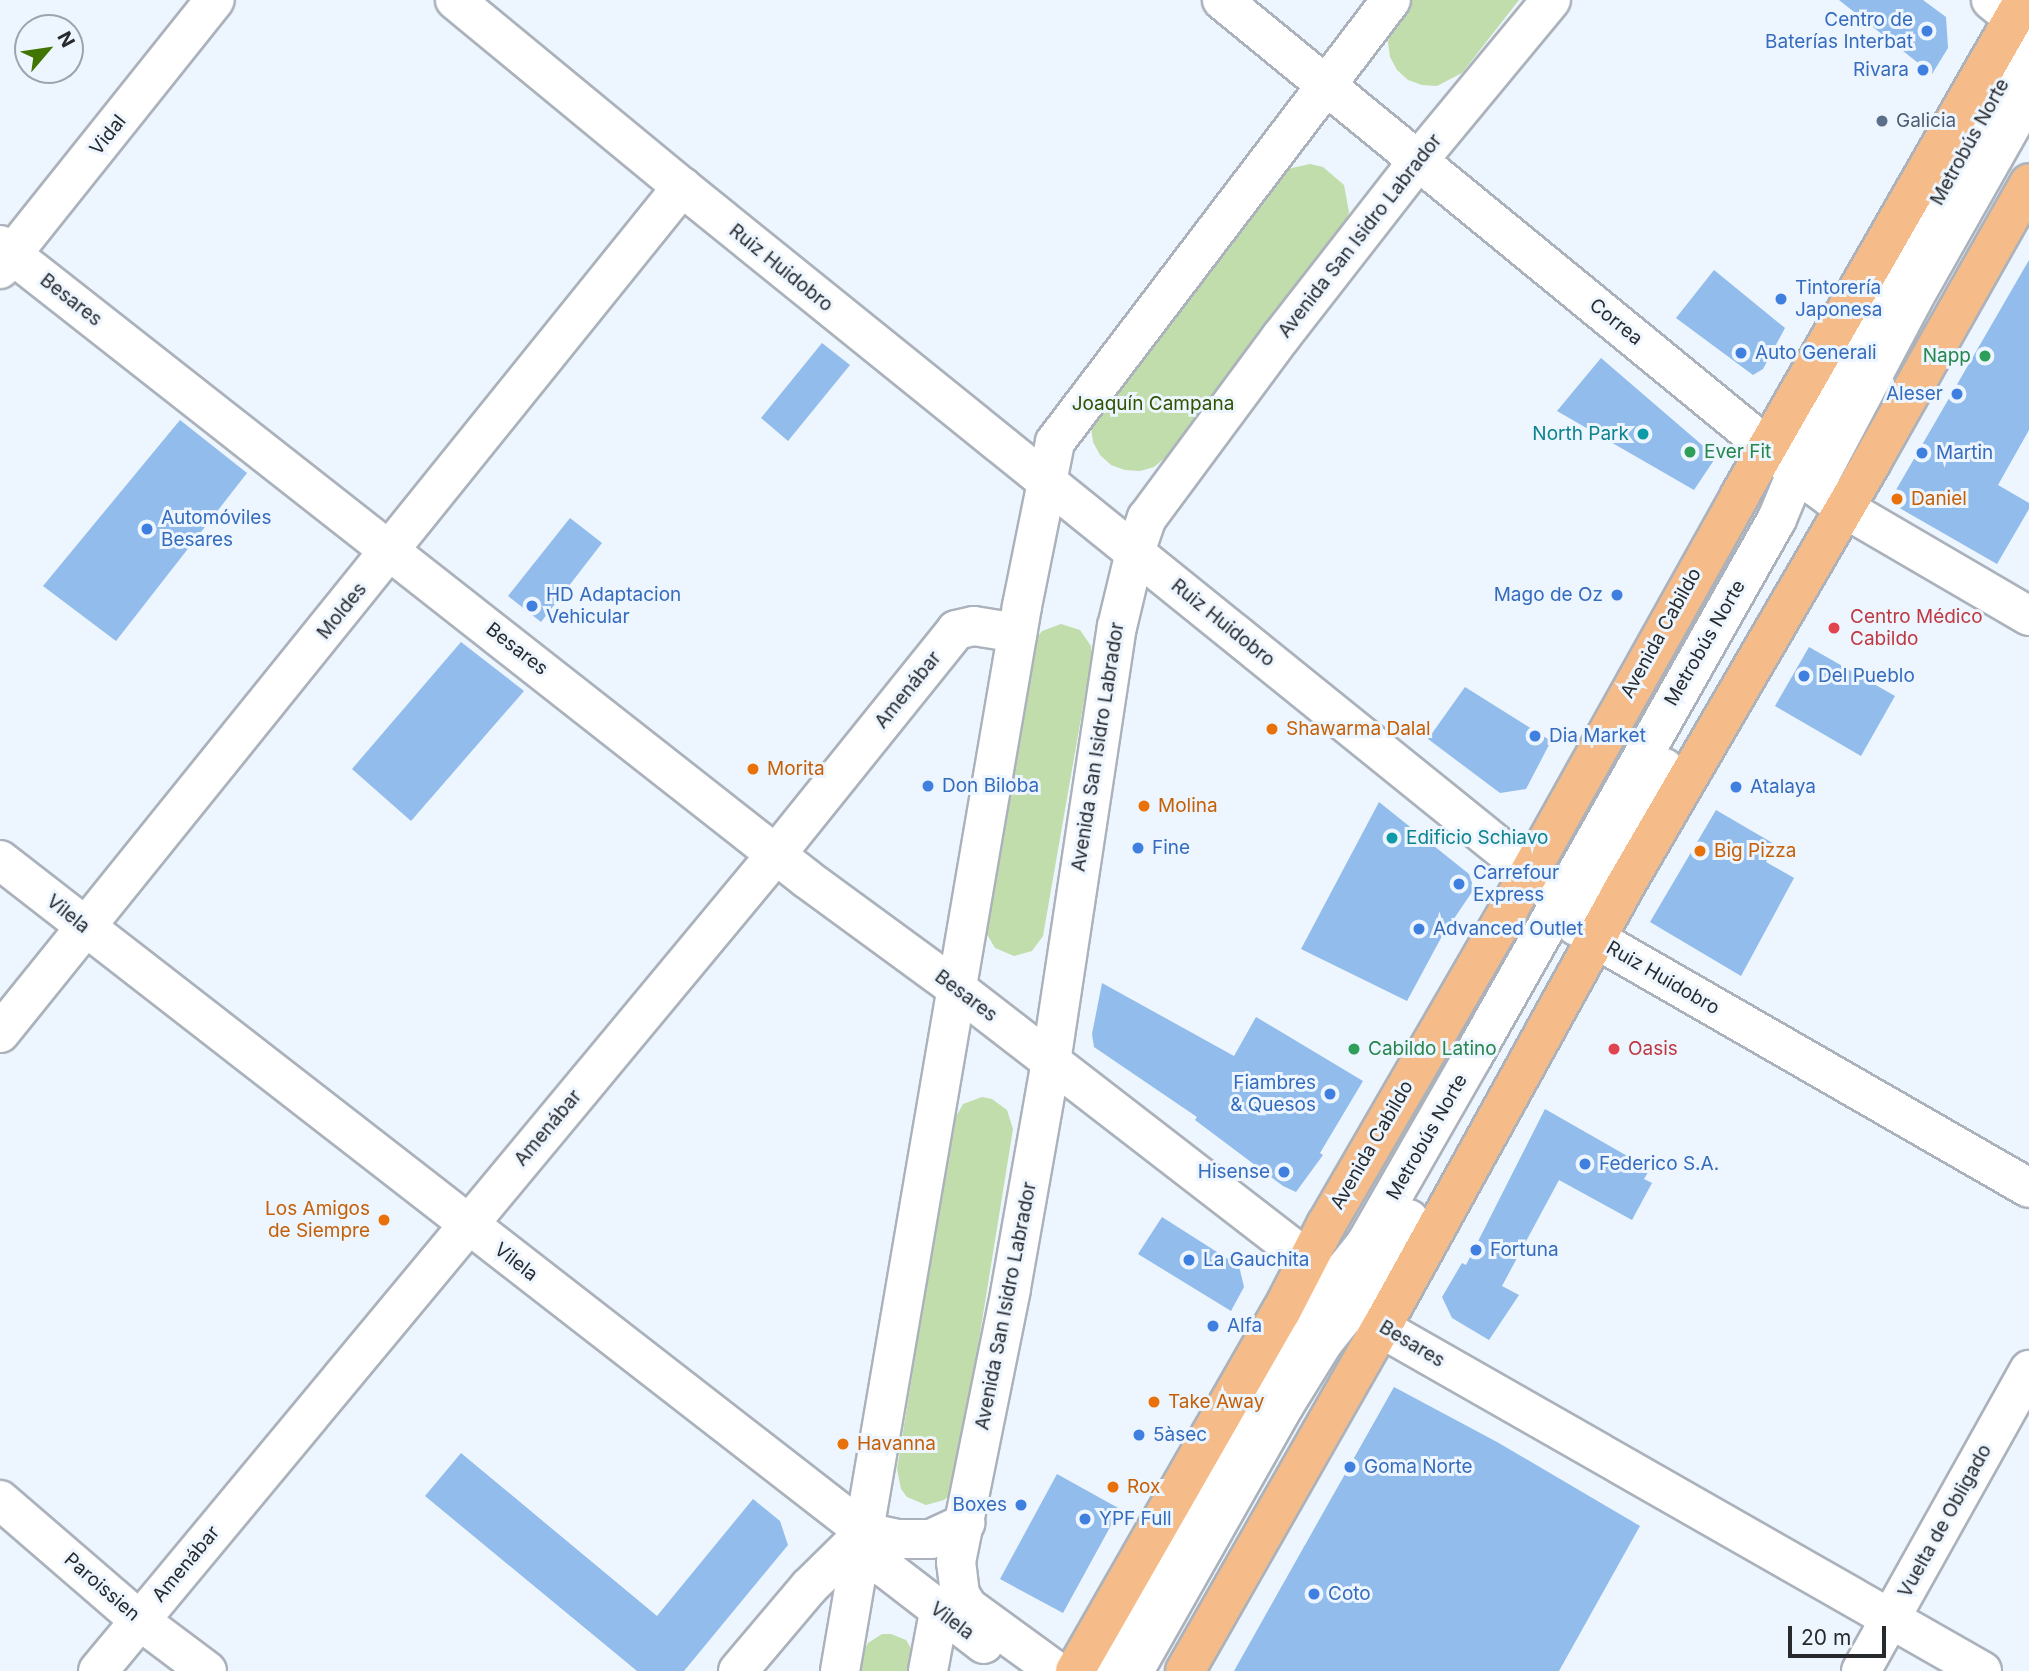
<!DOCTYPE html>
<meta charset="utf-8">
<style>
body{margin:0}
#map{position:relative;width:2029px;height:1671px;overflow:hidden;background:#edf5fe;font-family:Inter,sans-serif}
div>[style]{position:absolute}
.green>*{inset:0;background:#c1ddac}
.building>*{inset:0;background:#91bceb}
.roads{filter:drop-shadow(2px 0 #abb2bb) drop-shadow(-2px 0 #abb2bb) drop-shadow(0 2px #abb2bb) drop-shadow(0 -2px #abb2bb)}
.minor>*{height:38px;margin:-19px;padding:0 19px;transform-origin:19px;border-radius:19px;background:#fff}
.major>*{height:38px;margin:-19px;padding:0 19px;transform-origin:19px;border-radius:19px;background:#f5bc89}
.dots>*{width:19px;height:19px;translate:-50% -50%;box-sizing:border-box;border:4px solid #edf5fe;border-radius:50%}
span{translate:-50% -50%;white-space:nowrap;text-align:center;line-height:1.15;-webkit-text-stroke:6px #edf5fe;paint-order:stroke}
.shop-label{font-size:19px;color:#366cbe}
.right{translate:-100% -50%;text-align:right}
.left{translate:0 -50%;text-align:left}
.service-label{font-size:19px;color:#4e5e75}
.street-label{font-size:19px;color:#272a2d}
.leisure-label{font-size:19px;color:#27864d}
.park-label{font-size:19px;color:#2f5300}
.culture-label{font-size:19px;color:#0d838f}
.food-label{font-size:19px;color:#c56008}
.health-label{font-size:19px;color:#be3a42}
.north{position:absolute;left:14px;top:14px;width:70px;height:70px;box-sizing:border-box;background:#edf5fe;border:2px solid #9ea4aa;border-radius:50%;rotate:61deg;font-size:19px;font-weight:700;line-height:28px;text-align:center;color:#272a2d}
.north::after{content:'';display:block;margin:auto;width:24px;height:32px;background:#407501;clip-path:polygon(50% 0,100% 100%,50% 72%,0 100%)}
.scale{position:absolute;left:1788px;top:1626px;width:98px;height:32px;box-sizing:border-box;border:4px solid #272a2d;border-top:0;padding-left:9px;font-size:21px;line-height:24px;white-space:nowrap;color:#272a2d;-webkit-text-stroke:5px #edf5fe;paint-order:stroke}
</style>
<div id="map">
<div class="green">
<div style="clip-path:polygon(1410px 0,1519px 0,1462px 73px,1437px 86px,1422px 85px,1408px 80px,1397px 70px,1390px 57px,1388px 43px,1390px 28px)"></div>
<div style="clip-path:polygon(1310px 164px,1323px 167px,1344px 185px,1349px 212px,1346px 225px,1165px 458px,1154px 467px,1140px 471px,1125px 470px,1111px 465px,1100px 455px,1093px 442px,1091px 428px,1093px 413px,1283px 170px)"></div>
<div style="clip-path:polygon(1061px 624px,1080px 630px,1091px 646px,1092px 655px,1043px 936px,1032px 951px,1014px 956px,995px 948px,985px 931px,1036px 639px,1042px 631px)"></div>
<div style="clip-path:polygon(982px 1097px,992px 1099px,1007px 1110px,1013px 1129px,957px 1476px,951px 1494px,944px 1500px,926px 1505px,907px 1497px,901px 1489px,897px 1469px,953px 1122px,963px 1104px)"></div>
<div style="clip-path:polygon(882px 1634px,891px 1634px,906px 1640px,915px 1655px,914px 1671px,859px 1671px,863px 1651px,868px 1643px)"></div>
</div>
<div class="building">
<div style="clip-path:polygon(1839px 0,1923px 0,1946px 17px,1948px 48px,1932px 74px)"></div>
<div style="clip-path:polygon(2029px 260px,2029px 430px,1998px 485px,2029px 503px,2029px 509px,1997px 564px,1889px 502px)"></div>
<div style="clip-path:polygon(1714px 270px,1785px 328px,1763px 369px,1753px 375px,1676px 318px)"></div>
<div style="clip-path:polygon(822px 343px,850px 365px,788px 441px,761px 418px)"></div>
<div style="clip-path:polygon(1601px 358px,1716px 457px,1694px 490px,1557px 411px)"></div>
<div style="clip-path:polygon(180px 420px,247px 473px,116px 641px,43px 586px)"></div>
<div style="clip-path:polygon(570px 518px,602px 543px,541px 622px,508px 596px)"></div>
<div style="clip-path:polygon(461px 642px,524px 691px,411px 821px,352px 769px)"></div>
<div style="clip-path:polygon(1809px 647px,1895px 696px,1861px 756px,1775px 706px)"></div>
<div style="clip-path:polygon(1465px 687px,1551px 741px,1526px 789px,1500px 793px,1428px 739px)"></div>
<div style="clip-path:polygon(1379px 802px,1469px 874px,1474px 889px,1441px 938px,1407px 1001px,1301px 949px)"></div>
<div style="clip-path:polygon(1716px 810px,1776px 845px,1766px 862px,1794px 878px,1741px 976px,1650px 922px)"></div>
<div style="clip-path:polygon(1102px 983px,1234px 1056px,1256px 1017px,1363px 1081px,1320px 1153px,1323px 1155px,1296px 1192px,1283px 1186px,1195px 1120px,1197px 1117px,1094px 1047px,1092px 1034px)"></div>
<div style="clip-path:polygon(1545px 1109px,1650px 1169px,1644px 1179px,1652px 1183px,1632px 1220px,1559px 1180px,1502px 1286px,1519px 1295px,1489px 1340px,1452px 1318px,1442px 1297px,1462px 1263px,1466px 1265px)"></div>
<div style="clip-path:polygon(1162px 1217px,1239px 1266px,1244px 1287px,1231px 1311px,1138px 1254px)"></div>
<div style="clip-path:polygon(1394px 1387px,1497px 1442px,1640px 1526px,1559px 1671px,1234px 1671px)"></div>
<div style="clip-path:polygon(461px 1453px,657px 1616px,753px 1499px,780px 1521px,788px 1545px,684px 1671px,637px 1671px,425px 1496px)"></div>
<div style="clip-path:polygon(1057px 1474px,1120px 1509px,1063px 1613px,1000px 1579px)"></div>
</div>
<div class="roads">
<div class="minor">
<div style="left:455px;top:0;width:294px;rotate:39.5deg"></div>
<div style="left:682px;top:187px;width:1089px;rotate:38.92deg"></div>
<div style="left:1529px;top:871px;width:95px;rotate:45.4deg"></div>
<div style="left:1596px;top:939px;width:499px;rotate:29.9deg"></div>
<div style="left:1222px;top:0;width:767px;rotate:39.34deg"></div>
<div style="left:1815px;top:486px;width:36px;rotate:37deg"></div>
<div style="left:1844px;top:508px;width:214px;rotate:30.3deg"></div>
<div style="left:1991px;top:0;width:49px;rotate:39.2deg"></div>
<div style="left:0;top:245px;width:1026px;rotate:38.15deg"></div>
<div style="left:807px;top:879px;width:185px;rotate:36.2deg"></div>
<div style="left:956px;top:988px;width:445px;rotate:37.7deg"></div>
<div style="left:1308px;top:1260px;width:100px;rotate:43deg"></div>
<div style="left:1381px;top:1328px;width:692px;rotate:29.71deg"></div>
<div style="left:0;top:269px;width:344px;rotate:-51.4deg"></div>
<div style="left:1819px;top:477px;width:199px;rotate:-62.1deg"></div>
<div style="left:1912px;top:301px;width:238px;rotate:-60.5deg"></div>
<div style="left:0;top:860px;width:1095px;rotate:37.84deg"></div>
<div style="left:865px;top:1532px;width:40px;rotate:62deg"></div>
<div style="left:884px;top:1567px;width:126px;rotate:37.6deg"></div>
<div style="left:1576px;top:926px;width:181px;rotate:-60.9deg"></div>
<div style="left:0;top:1033px;width:1087px;rotate:-51.13deg"></div>
<div style="left:0;top:1500px;width:184px;rotate:40.8deg"></div>
<div style="left:139px;top:1620px;width:85px;rotate:36.9deg"></div>
<div style="left:865px;top:1532px;width:34px;rotate:12deg"></div>
<div style="left:898px;top:1539px;width:33px"></div>
<div style="left:931px;top:1539px;width:38px;rotate:-25deg"></div>
<div style="left:98px;top:1671px;width:1063px;rotate:-50.3deg"></div>
<div style="left:777px;top:853px;width:286px;rotate:-51.2deg"></div>
<div style="left:956px;top:630px;width:18px;rotate:-13deg"></div>
<div style="left:974px;top:626px;width:44px;rotate:9.2deg"></div>
<div style="left:738px;top:1671px;width:110px;rotate:-49.8deg"></div>
<div style="left:809px;top:1587px;width:78px;rotate:-44.5deg"></div>
<div style="left:840px;top:1671px;width:1080px;rotate:-80.3deg"></div>
<div style="left:1022px;top:606px;width:167px;rotate:-78.6deg"></div>
<div style="left:1055px;top:442px;width:555px;rotate:-52.76deg"></div>
<div style="left:928px;top:1671px;width:60px;rotate:-79.4deg"></div>
<div style="left:1056px;top:1671px;width:109px;rotate:-144deg"></div>
<div style="left:968px;top:1607px;width:15px;rotate:-122deg"></div>
<div style="left:960px;top:1594px;width:32px;rotate:-97deg"></div>
<div style="left:956px;top:1562px;width:279px;rotate:-78.6deg"></div>
<div style="left:1011px;top:1288px;width:230px;rotate:-80deg"></div>
<div style="left:1051px;top:1062px;width:440px;rotate:-81.4deg"></div>
<div style="left:1117px;top:627px;width:77px;rotate:-76.5deg"></div>
<div style="left:1135px;top:552px;width:36px;rotate:-71deg"></div>
<div style="left:1147px;top:518px;width:225px;rotate:-53.5deg"></div>
<div style="left:1281px;top:337px;width:222px;rotate:-52.1deg"></div>
<div style="left:1417px;top:162px;width:210px;rotate:-50.4deg"></div>
<div style="left:1103px;top:1671px;width:399px;rotate:-60.2deg"></div>
<div style="left:1301px;top:1325px;width:105px;rotate:-51.6deg"></div>
<div style="left:1366px;top:1243px;width:213px;rotate:-60.2deg"></div>
<div style="left:1472px;top:1058px;width:619px;rotate:-60.5deg"></div>
<div style="left:1777px;top:519px;width:130px;rotate:-67.4deg"></div>
<div style="left:1827px;top:399px;width:415px;rotate:-60.9deg"></div>
<div style="left:1134px;top:1671px;width:305px;rotate:-60.5deg"></div>
<div style="left:1284px;top:1406px;width:74px;rotate:-58.2deg"></div>
<div style="left:1323px;top:1343px;width:93px;rotate:-51.5deg"></div>
<div style="left:1381px;top:1270px;width:58px;rotate:-61.2deg"></div>
<div style="left:1861px;top:1671px;width:345px;rotate:-60.8deg"></div>
</div>
<div class="major">
<div style="left:1075px;top:1671px;width:414px;rotate:-60.2deg"></div>
<div style="left:1281px;top:1312px;width:98px;rotate:-62.7deg"></div>
<div style="left:1326px;top:1225px;width:365px;rotate:-59.9deg"></div>
<div style="left:1509px;top:909px;width:474px;rotate:-60.8deg"></div>
<div style="left:1740px;top:495px;width:571px;rotate:-60.16deg"></div>
<div style="left:1185px;top:1671px;width:395px;rotate:-60.3deg"></div>
<div style="left:1381px;top:1328px;width:499px;rotate:-61.1deg"></div>
<div style="left:1622px;top:891px;width:497px;rotate:-59.8deg"></div>
<div style="left:1872px;top:461px;width:319px;rotate:-60.5deg"></div>
</div>
</div>
<div class="dots">
<div style="left:1927px;top:31px;background:#3f7fe0"></div>
<div style="left:1923px;top:70px;background:#3f7fe0"></div>
<div style="left:1882px;top:121px;background:#5c6f8a"></div>
<div style="left:1781px;top:299px;background:#3f7fe0"></div>
<div style="left:1741px;top:353px;background:#3f7fe0"></div>
<div style="left:1985px;top:356px;background:#2e9e5b"></div>
<div style="left:1957px;top:394px;background:#3f7fe0"></div>
<div style="left:1643px;top:434px;background:#0f9aa8"></div>
<div style="left:1690px;top:452px;background:#2e9e5b"></div>
<div style="left:1922px;top:453px;background:#3f7fe0"></div>
<div style="left:1897px;top:499px;background:#e8710a"></div>
<div style="left:147px;top:529px;background:#3f7fe0"></div>
<div style="left:1617px;top:595px;background:#3f7fe0"></div>
<div style="left:532px;top:606px;background:#3f7fe0"></div>
<div style="left:1834px;top:628px;background:#e0444e"></div>
<div style="left:1804px;top:676px;background:#3f7fe0"></div>
<div style="left:1272px;top:729px;background:#e8710a"></div>
<div style="left:1535px;top:736px;background:#3f7fe0"></div>
<div style="left:753px;top:769px;background:#e8710a"></div>
<div style="left:928px;top:786px;background:#3f7fe0"></div>
<div style="left:1736px;top:787px;background:#3f7fe0"></div>
<div style="left:1144px;top:806px;background:#e8710a"></div>
<div style="left:1392px;top:838px;background:#0f9aa8"></div>
<div style="left:1138px;top:848px;background:#3f7fe0"></div>
<div style="left:1700px;top:851px;background:#e8710a"></div>
<div style="left:1459px;top:884px;background:#3f7fe0"></div>
<div style="left:1419px;top:929px;background:#3f7fe0"></div>
<div style="left:1354px;top:1049px;background:#2e9e5b"></div>
<div style="left:1614px;top:1049px;background:#e0444e"></div>
<div style="left:1330px;top:1094px;background:#3f7fe0"></div>
<div style="left:1585px;top:1164px;background:#3f7fe0"></div>
<div style="left:1284px;top:1172px;background:#3f7fe0"></div>
<div style="left:384px;top:1220px;background:#e8710a"></div>
<div style="left:1476px;top:1250px;background:#3f7fe0"></div>
<div style="left:1189px;top:1260px;background:#3f7fe0"></div>
<div style="left:1213px;top:1326px;background:#3f7fe0"></div>
<div style="left:1154px;top:1402px;background:#e8710a"></div>
<div style="left:1139px;top:1435px;background:#3f7fe0"></div>
<div style="left:843px;top:1444px;background:#e8710a"></div>
<div style="left:1350px;top:1467px;background:#3f7fe0"></div>
<div style="left:1113px;top:1487px;background:#e8710a"></div>
<div style="left:1021px;top:1505px;background:#3f7fe0"></div>
<div style="left:1085px;top:1519px;background:#3f7fe0"></div>
<div style="left:1314px;top:1594px;background:#3f7fe0"></div>
</div>
<div class="shop-label">
<span class="right" style="left:1913px;top:31px">Centro de<br>Baterías Interbat</span>
<span class="right" style="left:1909px;top:70px">Rivara</span>
<span class="left" style="left:1795px;top:299px">Tintorería<br>Japonesa</span>
<span class="left" style="left:1755px;top:353px">Auto Generali</span>
<span class="right" style="left:1943px;top:394px">Aleser</span>
<span class="left" style="left:1936px;top:453px">Martin</span>
<span class="left" style="left:161px;top:529px">Automóviles<br>Besares</span>
<span class="left" style="left:546px;top:606px">HD Adaptacion<br>Vehicular</span>
<span class="right" style="left:1603px;top:595px">Mago de Oz</span>
<span class="left" style="left:1818px;top:676px">Del Pueblo</span>
<span class="left" style="left:1549px;top:736px">Dia Market</span>
<span class="left" style="left:942px;top:786px">Don Biloba</span>
<span class="left" style="left:1750px;top:787px">Atalaya</span>
<span class="left" style="left:1152px;top:848px">Fine</span>
<span class="left" style="left:1473px;top:884px">Carrefour<br>Express</span>
<span class="left" style="left:1433px;top:929px">Advanced Outlet</span>
<span class="right" style="left:1316px;top:1094px">Fiambres<br>&amp; Quesos</span>
<span class="left" style="left:1599px;top:1164px">Federico S.A.</span>
<span class="right" style="left:1270px;top:1172px">Hisense</span>
<span class="left" style="left:1490px;top:1250px">Fortuna</span>
<span class="left" style="left:1203px;top:1260px">La Gauchita</span>
<span class="left" style="left:1227px;top:1326px">Alfa</span>
<span class="left" style="left:1153px;top:1435px">5àsec</span>
<span class="left" style="left:1364px;top:1467px">Goma Norte</span>
<span class="right" style="left:1007px;top:1505px">Boxes</span>
<span class="left" style="left:1099px;top:1519px">YPF Full</span>
<span class="left" style="left:1328px;top:1594px">Coto</span>
</div>
<div class="service-label">
<span class="left" style="left:1896px;top:121px">Galicia</span>
</div>
<div class="street-label">
<span style="left:108px;top:135px;rotate:-51deg">Vidal</span>
<span style="left:1970px;top:142px;rotate:-61deg">Metrobús Norte</span>
<span style="left:1360px;top:236px;rotate:-52deg">Avenida San Isidro Labrador</span>
<span style="left:781px;top:268px;rotate:39deg">Ruiz Huidobro</span>
<span style="left:71px;top:300px;rotate:38deg">Besares</span>
<span style="left:1616px;top:322px;rotate:39deg">Correa</span>
<span style="left:342px;top:611px;rotate:-51deg">Moldes</span>
<span style="left:1223px;top:623px;rotate:39deg">Ruiz Huidobro</span>
<span style="left:1661px;top:633px;rotate:-61deg">Avenida Cabildo</span>
<span style="left:1705px;top:643px;rotate:-60deg">Metrobús Norte</span>
<span style="left:517px;top:649px;rotate:38deg">Besares</span>
<span style="left:908px;top:690px;rotate:-51deg">Amenábar</span>
<span style="left:1098px;top:747px;rotate:-81deg">Avenida San Isidro Labrador</span>
<span style="left:68px;top:914px;rotate:39deg">Vilela</span>
<span style="left:1663px;top:978px;rotate:30deg">Ruiz Huidobro</span>
<span style="left:966px;top:996px;rotate:37deg">Besares</span>
<span style="left:548px;top:1128px;rotate:-50deg">Amenábar</span>
<span style="left:1427px;top:1137px;rotate:-60deg">Metrobús Norte</span>
<span style="left:1372px;top:1145px;rotate:-60deg">Avenida Cabildo</span>
<span style="left:516px;top:1262px;rotate:38deg">Vilela</span>
<span style="left:1006px;top:1306px;rotate:-79deg">Avenida San Isidro Labrador</span>
<span style="left:1412px;top:1344px;rotate:31deg">Besares</span>
<span style="left:1945px;top:1521px;rotate:-61deg">Vuelta de Obligado</span>
<span style="left:186px;top:1564px;rotate:-50deg">Amenábar</span>
<span style="left:102px;top:1587px;rotate:41deg">Paroissien</span>
<span style="left:952px;top:1621px;rotate:37deg">Vilela</span>
</div>
<div class="leisure-label">
<span class="right" style="left:1971px;top:356px">Napp</span>
<span class="left" style="left:1704px;top:452px">Ever Fit</span>
<span class="left" style="left:1368px;top:1049px">Cabildo Latino</span>
</div>
<div class="park-label">
<span style="left:1153px;top:404px">Joaquín Campana</span>
</div>
<div class="culture-label">
<span class="right" style="left:1629px;top:434px">North Park</span>
<span class="left" style="left:1406px;top:838px">Edificio Schiavo</span>
</div>
<div class="food-label">
<span class="left" style="left:1911px;top:499px">Daniel</span>
<span class="left" style="left:1286px;top:729px">Shawarma Dalal</span>
<span class="left" style="left:767px;top:769px">Morita</span>
<span class="left" style="left:1158px;top:806px">Molina</span>
<span class="left" style="left:1714px;top:851px">Big Pizza</span>
<span class="right" style="left:370px;top:1220px">Los Amigos<br>de Siempre</span>
<span class="left" style="left:1168px;top:1402px">Take Away</span>
<span class="left" style="left:857px;top:1444px">Havanna</span>
<span class="left" style="left:1127px;top:1487px">Rox</span>
</div>
<div class="health-label">
<span class="left" style="left:1850px;top:628px">Centro Médico<br>Cabildo</span>
<span class="left" style="left:1628px;top:1049px">Oasis</span>
</div>
<div class="north">N</div>
<div class="scale">20 m</div>
</div>
